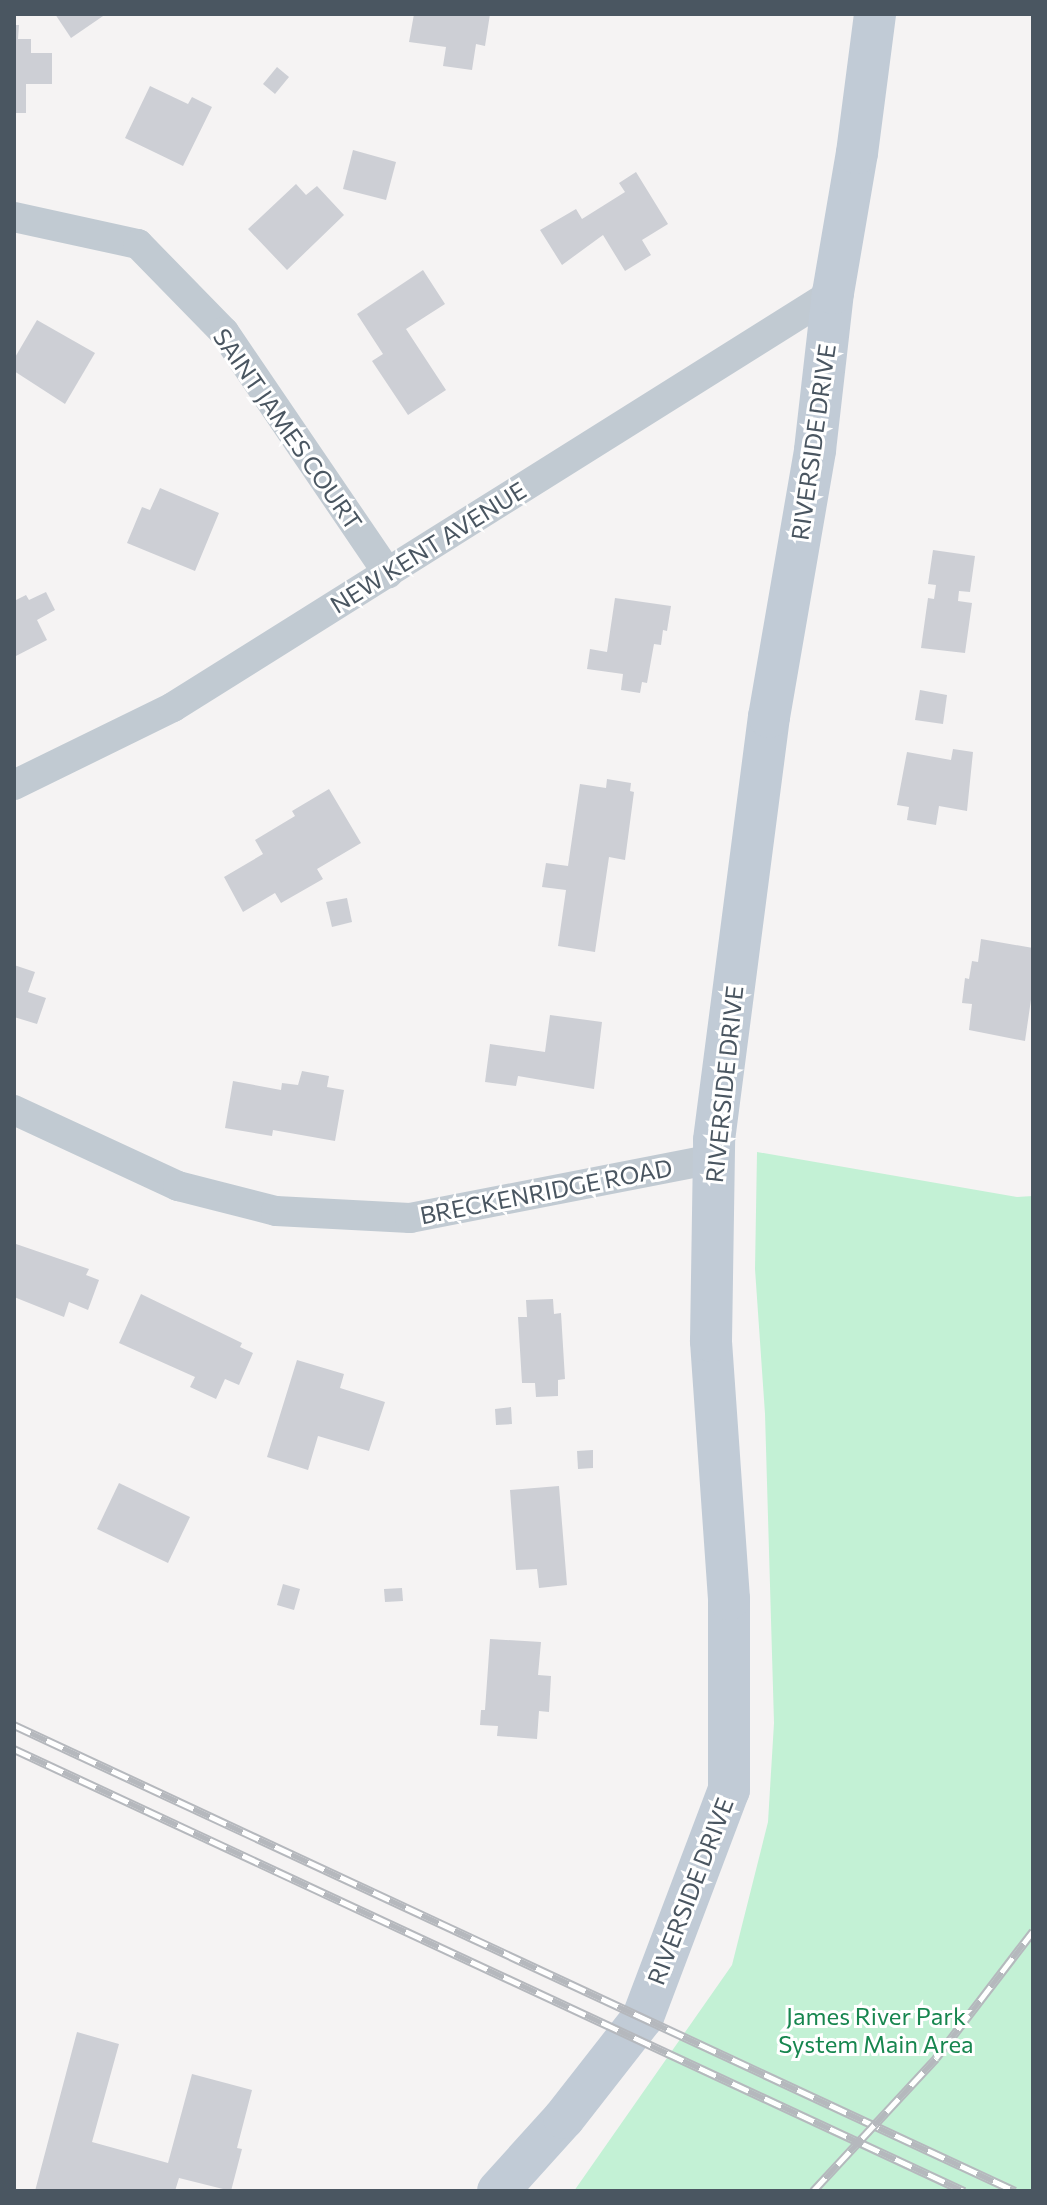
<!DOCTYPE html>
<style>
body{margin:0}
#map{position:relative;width:1047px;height:2205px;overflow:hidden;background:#f5f3f3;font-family:Commissioner,sans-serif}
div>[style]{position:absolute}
.green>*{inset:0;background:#c3f1d5}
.building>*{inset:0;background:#cdcfd5}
.street>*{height:30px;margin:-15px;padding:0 15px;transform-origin:15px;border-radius:15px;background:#c1cad2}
.secondary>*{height:42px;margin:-21px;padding:0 21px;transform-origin:21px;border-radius:21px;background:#c1cbd6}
.rail>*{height:9px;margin-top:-4.5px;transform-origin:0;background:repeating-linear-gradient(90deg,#fff 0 18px,#b5b8bd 0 36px);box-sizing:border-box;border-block:2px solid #b5b8bd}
span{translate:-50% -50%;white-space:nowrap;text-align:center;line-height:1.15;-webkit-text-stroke:6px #fff;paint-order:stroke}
.street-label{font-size:24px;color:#4a5661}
.park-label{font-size:24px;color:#17864f}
.frame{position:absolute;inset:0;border:16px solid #4a5661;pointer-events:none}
</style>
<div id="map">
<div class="green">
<div style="clip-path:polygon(757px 1152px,1017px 1197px,1033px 1196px,1033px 2191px,574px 2191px,732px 1965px,768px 1822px,774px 1723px,765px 1414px,755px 1269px)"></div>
</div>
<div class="building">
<div style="clip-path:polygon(55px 14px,106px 14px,71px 38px)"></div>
<div style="clip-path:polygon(414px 14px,490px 14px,485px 46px,476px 44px,472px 70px,443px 66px,446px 47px,409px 42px)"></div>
<div style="clip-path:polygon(14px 25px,19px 25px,18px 39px,31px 39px,31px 53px,52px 53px,52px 84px,26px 84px,26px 113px,14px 113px)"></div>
<div style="clip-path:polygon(277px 67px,289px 77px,275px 94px,263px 84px)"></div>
<div style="clip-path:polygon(150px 86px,188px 104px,192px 97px,212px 107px,183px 166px,125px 138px)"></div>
<div style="clip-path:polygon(353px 150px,396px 162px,386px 200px,343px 189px)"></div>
<div style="clip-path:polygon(636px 172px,668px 224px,642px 240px,651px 255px,625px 271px,603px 235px,562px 265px,540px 230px,576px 209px,582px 219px,625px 192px,619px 183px)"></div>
<div style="clip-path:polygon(296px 184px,306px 195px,317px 186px,344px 215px,287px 270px,248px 229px)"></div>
<div style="clip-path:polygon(423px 270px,445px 304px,406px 329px,446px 390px,408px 415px,372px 361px,383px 354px,357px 314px)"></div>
<div style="clip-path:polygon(37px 320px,95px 353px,65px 404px,14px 371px,14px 359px)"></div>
<div style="clip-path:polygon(160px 488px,219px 513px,195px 571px,127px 543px,142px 507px,150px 510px)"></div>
<div style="clip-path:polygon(933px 550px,975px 556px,970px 592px,959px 591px,958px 601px,972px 603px,965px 653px,921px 648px,928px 598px,934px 599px,936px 585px,928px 584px)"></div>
<div style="clip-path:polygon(46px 592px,55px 610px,37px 620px,47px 640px,14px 657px,14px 601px,26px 595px,29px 600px)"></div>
<div style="clip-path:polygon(615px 598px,671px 606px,667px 631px,663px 630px,661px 645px,654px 644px,647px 683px,642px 682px,640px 693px,621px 690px,623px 674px,587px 669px,590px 649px,607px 652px)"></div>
<div style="clip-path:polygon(920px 690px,947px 695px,943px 724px,915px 720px)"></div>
<div style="clip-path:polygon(953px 749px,973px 752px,967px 811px,939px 806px,936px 825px,907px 820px,909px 807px,897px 805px,907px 752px,951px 760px)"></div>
<div style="clip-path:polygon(607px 779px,631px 783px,630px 791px,634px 792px,625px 860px,609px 857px,595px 952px,558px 946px,566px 890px,542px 887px,546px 863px,568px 866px,580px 784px,606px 788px)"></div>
<div style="clip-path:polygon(329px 789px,361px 843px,317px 869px,323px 879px,281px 903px,275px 893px,243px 912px,224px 877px,263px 854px,255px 840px,295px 816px,292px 811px)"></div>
<div style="clip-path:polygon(347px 898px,352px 922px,332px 927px,326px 902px)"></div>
<div style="clip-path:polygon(981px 939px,1033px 948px,1033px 986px,1025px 1041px,969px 1030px,972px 1004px,962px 1003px,965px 978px,969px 979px,972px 961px,978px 962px)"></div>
<div style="clip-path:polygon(14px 965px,35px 972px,28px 992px,46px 998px,37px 1024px,14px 1017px)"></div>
<div style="clip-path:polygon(550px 1015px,602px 1022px,594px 1089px,518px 1076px,516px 1086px,485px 1082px,490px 1044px,545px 1052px)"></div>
<div style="clip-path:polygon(302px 1071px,329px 1076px,327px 1087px,344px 1090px,335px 1141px,273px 1130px,272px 1136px,225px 1128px,233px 1081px,281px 1090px,282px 1083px,298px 1085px)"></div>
<div style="clip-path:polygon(16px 1244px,89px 1269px,86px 1275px,99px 1280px,88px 1310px,69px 1302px,64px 1317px,14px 1297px)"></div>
<div style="clip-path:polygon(141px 1294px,242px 1343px,240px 1347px,253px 1353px,239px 1385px,225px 1379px,216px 1399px,190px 1387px,195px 1377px,119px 1343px)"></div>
<div style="clip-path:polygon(553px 1299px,554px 1314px,561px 1313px,565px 1379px,558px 1380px,558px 1396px,536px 1397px,535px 1383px,522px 1383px,518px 1317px,527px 1317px,526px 1300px)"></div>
<div style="clip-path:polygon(297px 1360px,344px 1374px,340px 1388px,385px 1402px,369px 1451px,318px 1436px,308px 1470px,267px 1457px)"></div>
<div style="clip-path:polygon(511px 1407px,512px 1424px,496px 1425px,495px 1409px)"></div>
<div style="clip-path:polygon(593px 1450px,593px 1468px,578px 1469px,577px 1451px)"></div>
<div style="clip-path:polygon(119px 1483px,190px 1517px,168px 1563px,97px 1529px)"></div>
<div style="clip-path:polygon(559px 1486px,567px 1585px,539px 1588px,537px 1569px,516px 1570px,510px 1490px)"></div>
<div style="clip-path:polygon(283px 1584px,300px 1589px,294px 1610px,277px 1605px)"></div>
<div style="clip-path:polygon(402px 1588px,403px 1601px,385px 1602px,384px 1589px)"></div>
<div style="clip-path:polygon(490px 1639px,541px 1642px,538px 1675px,551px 1676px,549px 1712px,539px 1711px,537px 1739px,497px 1736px,498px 1726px,480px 1725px,481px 1710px,485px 1710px)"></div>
<div style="clip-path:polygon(77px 2032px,119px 2044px,92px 2142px,168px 2163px,192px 2074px,252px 2090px,237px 2148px,242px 2149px,231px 2191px,179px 2178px,175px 2191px,35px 2191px)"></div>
</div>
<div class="street">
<div style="left:14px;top:217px;width:127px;rotate:12.3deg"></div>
<div style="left:138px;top:244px;width:123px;rotate:45.7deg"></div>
<div style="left:224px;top:332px;width:292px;rotate:55.8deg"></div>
<div style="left:14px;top:785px;width:177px;rotate:-26.1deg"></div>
<div style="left:173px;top:707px;width:779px;rotate:-32.1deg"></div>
<div style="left:14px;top:1110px;width:181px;rotate:24.9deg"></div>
<div style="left:178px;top:1186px;width:101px;rotate:14.3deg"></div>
<div style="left:276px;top:1211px;width:134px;rotate:3deg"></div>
<div style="left:410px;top:1218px;width:309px;rotate:-11deg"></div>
</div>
<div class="secondary">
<div style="left:498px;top:2191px;width:98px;rotate:-47.9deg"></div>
<div style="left:564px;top:2118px;width:128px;rotate:-52deg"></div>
<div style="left:643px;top:2017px;width:243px;rotate:-69.3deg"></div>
<div style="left:729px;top:1790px;width:191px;rotate:-90deg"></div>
<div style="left:729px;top:1599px;width:259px;rotate:-94deg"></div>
<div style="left:711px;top:1341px;width:201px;rotate:-89.1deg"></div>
<div style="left:714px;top:1140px;width:427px;rotate:-82.6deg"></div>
<div style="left:769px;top:717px;width:271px;rotate:-80.2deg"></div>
<div style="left:815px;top:450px;width:158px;rotate:-83.5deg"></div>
<div style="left:833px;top:293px;width:142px;rotate:-80.3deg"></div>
<div style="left:857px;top:153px;width:140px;rotate:-82.6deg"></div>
</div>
<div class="rail">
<div style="left:14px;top:1725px;width:1104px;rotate:24.96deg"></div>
<div style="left:14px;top:1749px;width:1048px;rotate:24.95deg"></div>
<div style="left:813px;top:2191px;width:181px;rotate:-47.2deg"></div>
<div style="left:936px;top:2058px;width:160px;rotate:-52.6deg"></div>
</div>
<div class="street-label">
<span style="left:288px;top:429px;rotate:55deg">SAINT JAMES COURT</span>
<span style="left:813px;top:442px;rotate:-82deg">RIVERSIDE DRIVE</span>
<span style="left:428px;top:547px;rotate:-32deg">NEW KENT AVENUE</span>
<span style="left:724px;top:1084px;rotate:-84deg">RIVERSIDE DRIVE</span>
<span style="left:546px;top:1191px;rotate:-11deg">BRECKENRIDGE ROAD</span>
<span style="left:690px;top:1891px;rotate:-69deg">RIVERSIDE DRIVE</span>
</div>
<div class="park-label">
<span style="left:876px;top:2030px">James River Park<br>System Main Area</span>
</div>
<div class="frame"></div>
</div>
